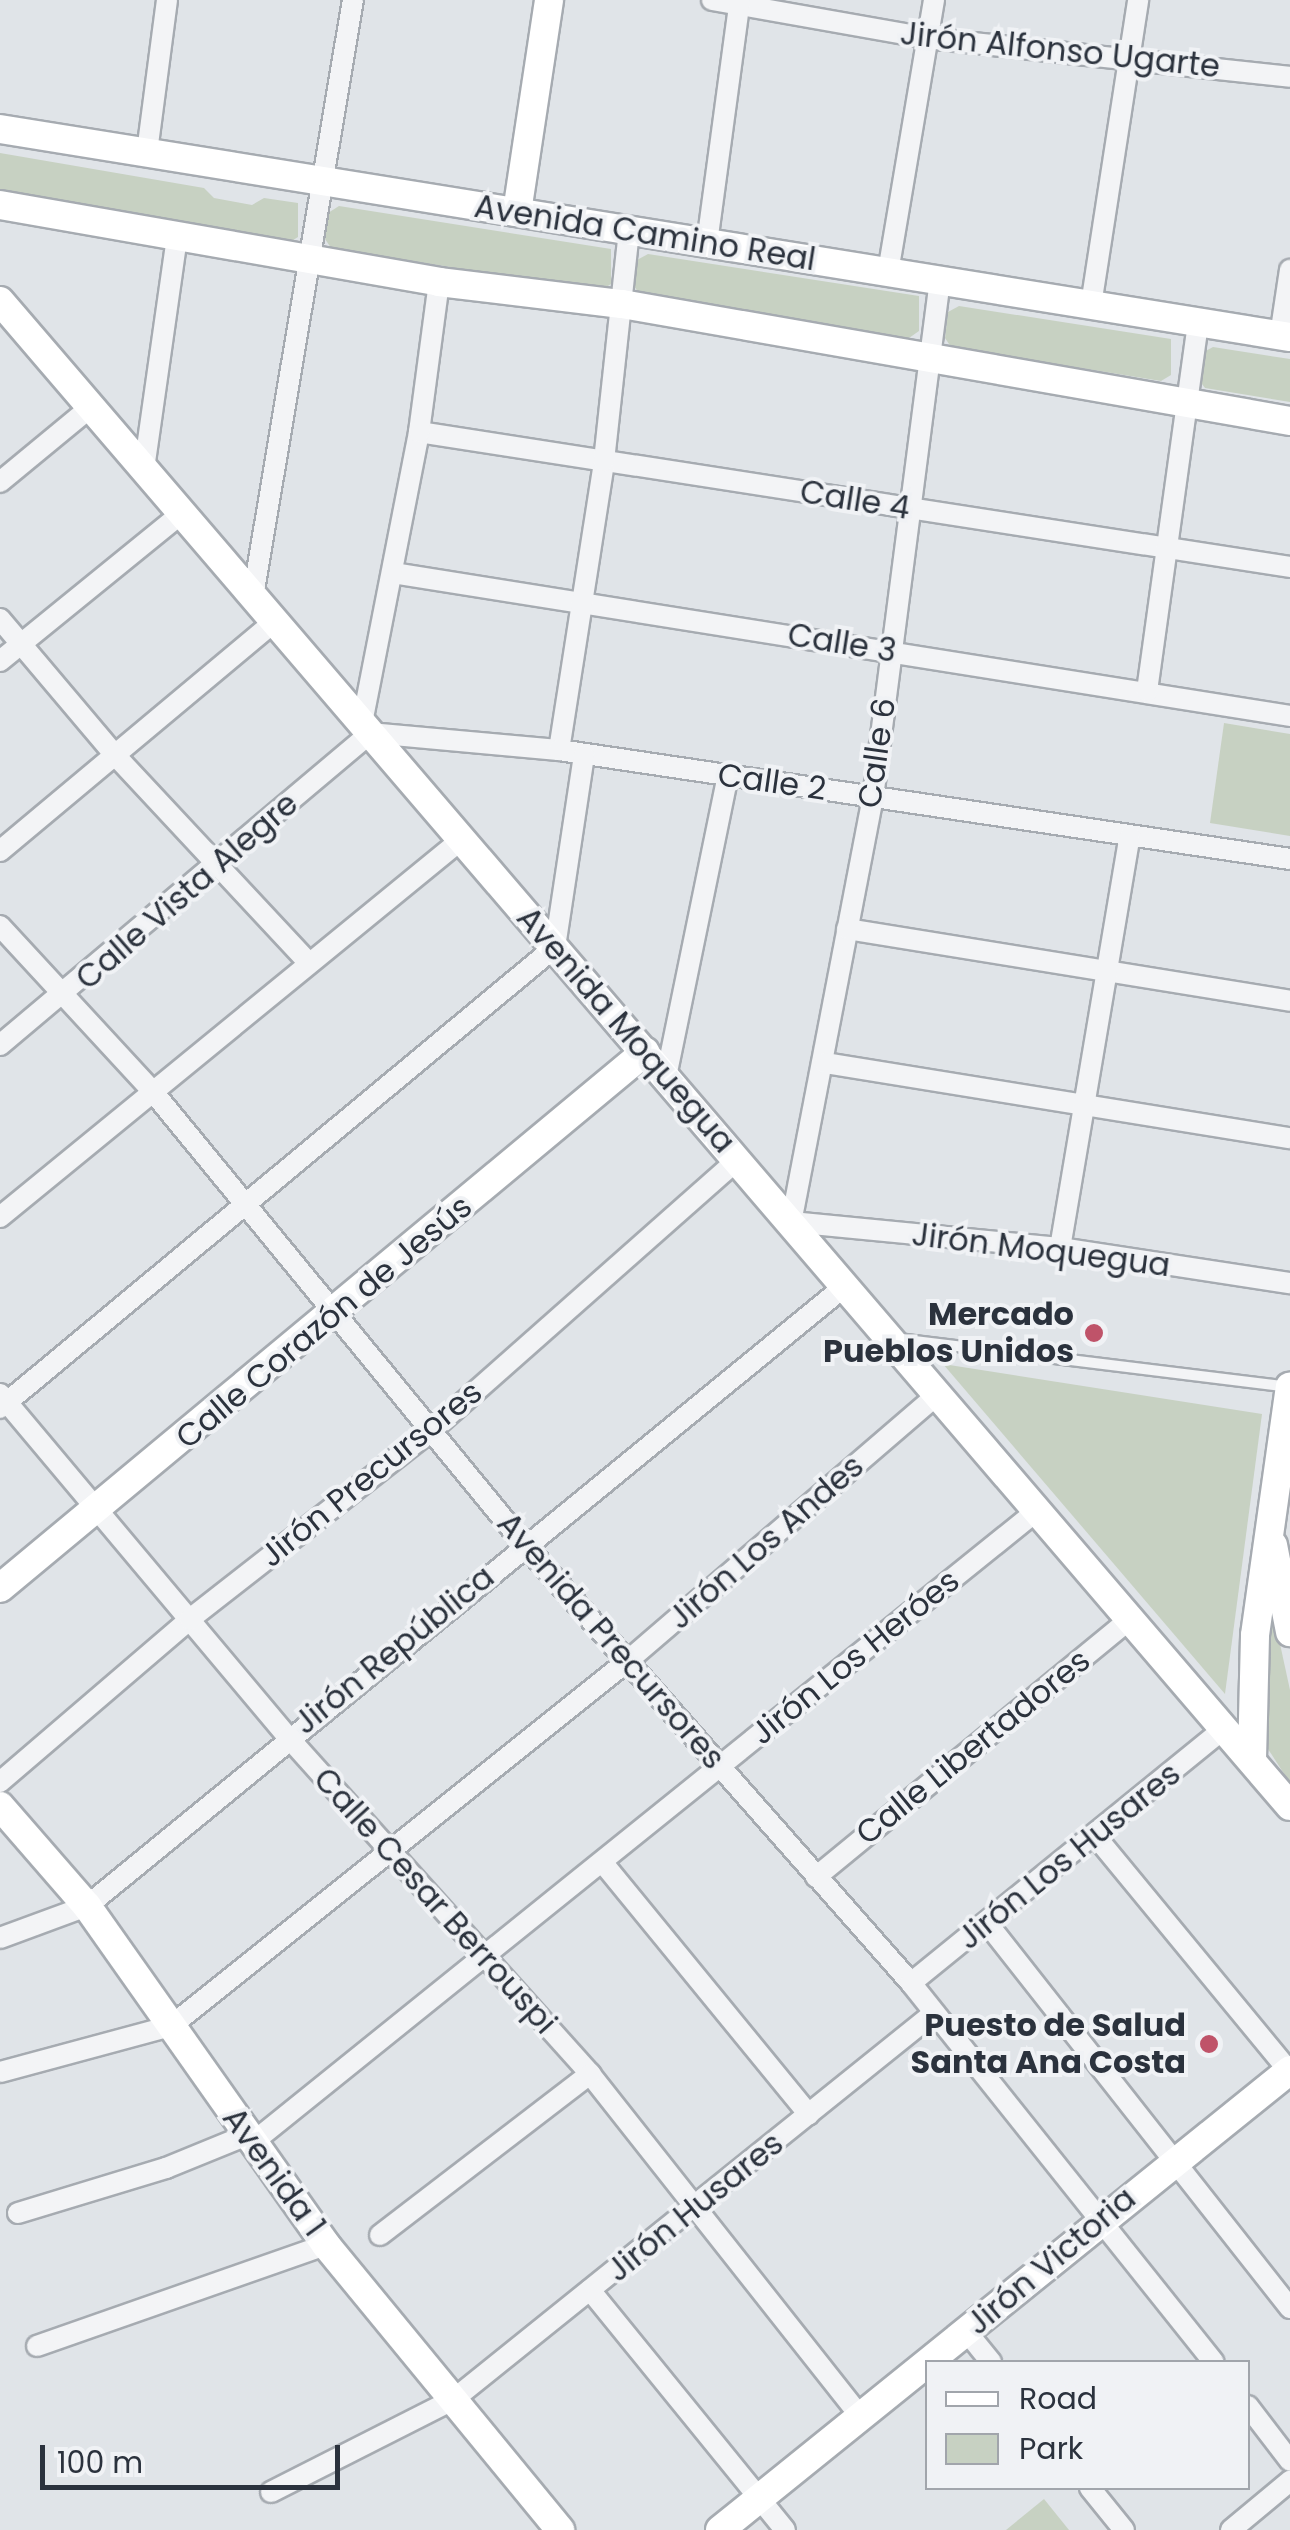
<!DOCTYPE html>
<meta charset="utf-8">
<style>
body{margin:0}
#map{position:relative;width:1290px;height:2530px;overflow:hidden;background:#e0e4e8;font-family:Poppins,sans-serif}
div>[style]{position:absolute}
.green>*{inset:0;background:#c7d1c2}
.roads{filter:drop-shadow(2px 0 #a6abb1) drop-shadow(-2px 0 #a6abb1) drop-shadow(0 2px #a6abb1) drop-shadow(0 -2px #a6abb1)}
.lane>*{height:10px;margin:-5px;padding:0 5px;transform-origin:5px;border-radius:5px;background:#f3f4f6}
.street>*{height:20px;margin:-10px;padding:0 10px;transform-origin:10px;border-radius:10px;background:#f3f4f6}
.secondary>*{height:28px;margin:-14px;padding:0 14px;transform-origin:14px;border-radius:14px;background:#fff}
.dots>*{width:28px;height:28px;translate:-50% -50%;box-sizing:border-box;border:5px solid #f0f2f5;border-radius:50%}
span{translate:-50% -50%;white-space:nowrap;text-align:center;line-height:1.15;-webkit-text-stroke:8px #f0f2f5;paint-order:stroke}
.street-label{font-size:32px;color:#2b323d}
.poi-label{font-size:32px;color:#2b323d;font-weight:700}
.right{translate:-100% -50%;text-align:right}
.legend{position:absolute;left:925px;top:2360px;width:325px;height:130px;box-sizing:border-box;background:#f0f2f5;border:2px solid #a1a5ab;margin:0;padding:12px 18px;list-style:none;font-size:30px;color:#2b323d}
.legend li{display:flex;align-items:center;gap:20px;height:50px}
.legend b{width:50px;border:2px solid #a1a5ab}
.scale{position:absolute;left:40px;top:2445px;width:300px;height:45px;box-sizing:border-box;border:5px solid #2b323d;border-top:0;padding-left:12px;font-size:30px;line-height:35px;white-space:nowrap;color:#2b323d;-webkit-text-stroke:8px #f0f2f5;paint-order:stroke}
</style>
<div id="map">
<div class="green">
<div style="clip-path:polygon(0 153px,204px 188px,214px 198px,252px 205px,264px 198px,298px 203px,298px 237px,287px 244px,0 201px)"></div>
<div style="clip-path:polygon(339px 206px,611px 249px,611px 284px,600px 291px,331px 248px,325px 239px,328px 213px)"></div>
<div style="clip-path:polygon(648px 254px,919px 296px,919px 331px,909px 338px,640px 295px,634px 286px,637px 260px)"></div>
<div style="clip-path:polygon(959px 306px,1171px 339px,1171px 375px,1161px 381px,951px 347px,945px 338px,948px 312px)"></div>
<div style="clip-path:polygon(1213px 347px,1290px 359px,1290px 402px,1205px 388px,1198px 379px,1202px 353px)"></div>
<div style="clip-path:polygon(1224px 723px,1290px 734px,1290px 836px,1210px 823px)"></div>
<div style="clip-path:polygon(943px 1364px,1262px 1414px,1225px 1694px)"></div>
<div style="clip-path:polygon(1272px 1607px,1290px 1690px,1290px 1783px,1259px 1735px,1255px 1693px)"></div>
<div style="clip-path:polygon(1044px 2499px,1069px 2530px,1006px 2530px)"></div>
</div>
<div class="roads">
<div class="lane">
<div style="left:899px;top:1339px;width:393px;rotate:7deg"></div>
</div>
<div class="street">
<div style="left:712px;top:0;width:218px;rotate:10deg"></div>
<div style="left:927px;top:38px;width:365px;rotate:6.1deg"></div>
<div style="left:147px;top:152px;width:153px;rotate:-82.5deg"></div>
<div style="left:707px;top:243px;width:245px;rotate:-82.3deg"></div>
<div style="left:888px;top:272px;width:276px;rotate:-80.4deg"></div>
<div style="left:940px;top:280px;width:521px;rotate:97.38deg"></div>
<div style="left:873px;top:797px;width:433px;rotate:100.9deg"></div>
<div style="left:791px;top:1222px;width:270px;rotate:5.5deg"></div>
<div style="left:1060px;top:1248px;width:233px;rotate:8.7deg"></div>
<div style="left:1091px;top:305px;width:309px;rotate:-81.2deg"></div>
<div style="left:1280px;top:336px;width:67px;rotate:-81.4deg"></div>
<div style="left:419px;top:432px;width:881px;rotate:8.81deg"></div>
<div style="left:144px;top:469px;width:234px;rotate:-81.9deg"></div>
<div style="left:0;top:482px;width:118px;rotate:-39.5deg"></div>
<div style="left:393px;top:573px;width:908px;rotate:9.06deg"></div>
<div style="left:253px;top:596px;width:604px;rotate:-80.48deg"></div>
<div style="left:0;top:619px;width:177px;rotate:49.8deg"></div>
<div style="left:114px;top:754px;width:286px;rotate:47deg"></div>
<div style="left:0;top:661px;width:235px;rotate:-39.1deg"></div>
<div style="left:1147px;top:691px;width:373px;rotate:-82.1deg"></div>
<div style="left:362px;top:723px;width:297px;rotate:-78.9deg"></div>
<div style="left:419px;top:432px;width:151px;rotate:-82.4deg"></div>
<div style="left:559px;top:750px;width:292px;rotate:-81.1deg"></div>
<div style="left:604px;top:461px;width:232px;rotate:-83.8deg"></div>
<div style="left:0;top:851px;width:359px;rotate:-39.9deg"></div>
<div style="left:0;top:926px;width:227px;rotate:47.3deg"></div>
<div style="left:154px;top:1093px;width:583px;rotate:50.63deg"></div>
<div style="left:524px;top:1544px;width:585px;rotate:48.6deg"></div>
<div style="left:911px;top:1983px;width:485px;rotate:51.4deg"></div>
<div style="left:847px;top:929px;width:449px;rotate:9.2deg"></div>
<div style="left:0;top:1045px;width:485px;rotate:-40.1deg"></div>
<div style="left:371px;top:733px;width:189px;rotate:5.2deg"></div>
<div style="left:559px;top:750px;width:739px;rotate:8.48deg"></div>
<div style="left:825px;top:1063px;width:471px;rotate:9.2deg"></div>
<div style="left:666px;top:1077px;width:307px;rotate:-78.4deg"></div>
<div style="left:0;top:1217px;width:597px;rotate:-39.29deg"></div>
<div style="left:1060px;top:1248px;width:418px;rotate:-80.4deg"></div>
<div style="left:0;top:1394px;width:448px;rotate:50deg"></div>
<div style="left:288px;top:1737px;width:453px;rotate:48.1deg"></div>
<div style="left:590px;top:2074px;width:436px;rotate:51.7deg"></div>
<div style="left:0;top:1408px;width:721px;rotate:-39.71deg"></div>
<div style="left:555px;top:947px;width:194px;rotate:-81.4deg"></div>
<div style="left:0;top:1782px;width:250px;rotate:-40.6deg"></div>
<div style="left:190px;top:1619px;width:307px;rotate:-38deg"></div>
<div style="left:432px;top:1430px;width:407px;rotate:-41.5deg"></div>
<div style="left:1097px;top:1838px;width:303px;rotate:50.5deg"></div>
<div style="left:603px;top:1863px;width:325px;rotate:50.7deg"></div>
<div style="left:816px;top:1877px;width:408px;rotate:-39.4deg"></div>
<div style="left:987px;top:1923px;width:490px;rotate:51.8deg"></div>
<div style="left:0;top:1938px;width:93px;rotate:-20.2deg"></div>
<div style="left:87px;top:1906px;width:979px;rotate:-39.28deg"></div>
<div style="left:911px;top:1983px;width:405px;rotate:-39.1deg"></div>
<div style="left:0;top:2072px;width:177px;rotate:-15.1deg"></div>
<div style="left:171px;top:2026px;width:588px;rotate:-38.64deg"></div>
<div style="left:630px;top:1659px;width:406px;rotate:-40.7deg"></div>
<div style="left:252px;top:2143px;width:1009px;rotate:-38.85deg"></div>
<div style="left:18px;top:2213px;width:155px;rotate:-16.9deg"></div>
<div style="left:166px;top:2168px;width:87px;rotate:-22.2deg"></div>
<div style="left:380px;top:2235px;width:265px;rotate:-37.5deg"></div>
<div style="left:590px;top:2290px;width:309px;rotate:50.9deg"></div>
<div style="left:966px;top:2331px;width:40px;rotate:51deg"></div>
<div style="left:37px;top:2346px;width:306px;rotate:-19.3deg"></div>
<div style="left:1248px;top:2406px;width:69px;rotate:52.6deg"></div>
<div style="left:1090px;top:2488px;width:54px;rotate:51deg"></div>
<div style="left:271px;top:2492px;width:205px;rotate:-26.9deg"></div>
<div style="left:454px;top:2399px;width:616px;rotate:-38.81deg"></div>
<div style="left:1231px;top:2530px;width:77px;rotate:-39.7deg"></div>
</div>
<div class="secondary">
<div style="left:0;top:129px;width:1307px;rotate:9.16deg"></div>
<div style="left:0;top:205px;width:446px;rotate:9.9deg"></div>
<div style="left:439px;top:282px;width:184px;rotate:6.9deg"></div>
<div style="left:622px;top:304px;width:678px;rotate:9.93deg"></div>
<div style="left:517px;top:212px;width:214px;rotate:-81.4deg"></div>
<div style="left:0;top:301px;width:1982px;rotate:49.4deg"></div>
<div style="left:1273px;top:1545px;width:89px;rotate:78.9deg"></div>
<div style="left:0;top:1588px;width:839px;rotate:-39.73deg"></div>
<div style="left:1252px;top:1759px;width:124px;rotate:-88.6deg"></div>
<div style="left:1255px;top:1635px;width:251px;rotate:-82deg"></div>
<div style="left:0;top:1806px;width:133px;rotate:49deg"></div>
<div style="left:87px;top:1906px;width:415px;rotate:54.8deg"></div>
<div style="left:326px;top:2245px;width:369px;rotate:50.6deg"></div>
<div style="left:720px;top:2530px;width:732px;rotate:-38.9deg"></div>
</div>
</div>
<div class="dots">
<div style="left:1094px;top:1333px;background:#bf5369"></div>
<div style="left:1209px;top:2044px;background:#bf5369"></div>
</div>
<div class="street-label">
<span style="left:1060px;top:50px;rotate:6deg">Jirón Alfonso Ugarte</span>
<span style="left:645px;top:233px;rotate:9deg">Avenida Camino Real</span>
<span style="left:855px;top:500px;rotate:9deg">Calle 4</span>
<span style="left:842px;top:643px;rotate:9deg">Calle 3</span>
<span style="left:877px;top:753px;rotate:-82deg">Calle 6</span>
<span style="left:772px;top:782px;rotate:8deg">Calle 2</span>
<span style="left:187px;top:891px;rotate:-41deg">Calle Vista Alegre</span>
<span style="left:626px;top:1030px;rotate:49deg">Avenida Moquegua</span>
<span style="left:1041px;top:1250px;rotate:7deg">Jirón Moquegua</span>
<span style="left:324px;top:1322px;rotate:-40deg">Calle Corazón de Jesús</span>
<span style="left:371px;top:1474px;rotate:-39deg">Jirón Precursores</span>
<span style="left:766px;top:1542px;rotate:-41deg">Jirón Los Andes</span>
<span style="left:611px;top:1641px;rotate:49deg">Avenida Precursores</span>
<span style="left:394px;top:1650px;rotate:-39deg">Jirón República</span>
<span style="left:855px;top:1657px;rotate:-39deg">Jirón Los Heróes</span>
<span style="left:973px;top:1747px;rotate:-39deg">Calle Libertadores</span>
<span style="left:1069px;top:1856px;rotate:-39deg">Jirón Los Husares</span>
<span style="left:435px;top:1901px;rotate:48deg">Calle Cesar Berrouspi</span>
<span style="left:274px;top:2172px;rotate:54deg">Avenida 1</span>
<span style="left:695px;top:2207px;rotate:-39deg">Jirón Husares</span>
<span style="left:1051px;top:2261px;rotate:-40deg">Jirón Victoria</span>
</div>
<div class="poi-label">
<span class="right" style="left:1074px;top:1333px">Mercado<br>Pueblos Unidos</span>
<span class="right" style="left:1186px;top:2044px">Puesto de Salud<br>Santa Ana Costa</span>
</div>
<ul class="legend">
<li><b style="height:12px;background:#fff"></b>Road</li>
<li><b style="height:28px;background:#c7d1c2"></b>Park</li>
</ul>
<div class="scale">100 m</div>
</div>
